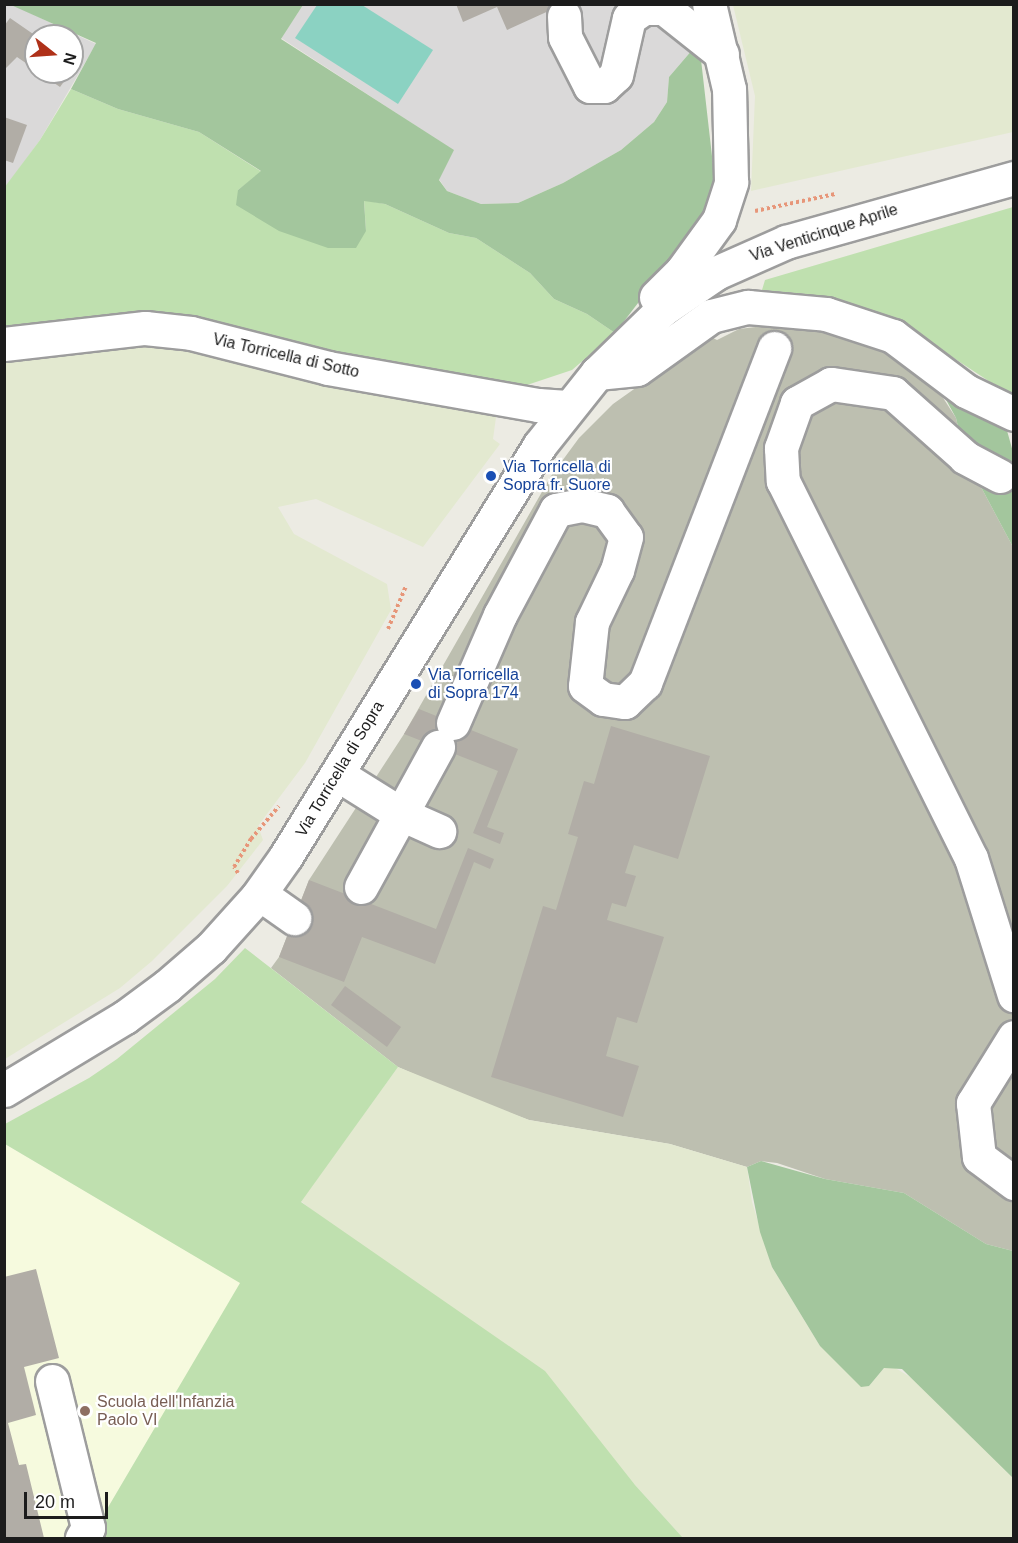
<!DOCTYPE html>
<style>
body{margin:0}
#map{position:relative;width:1018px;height:1543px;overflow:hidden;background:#ecebe3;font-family:Helvetica,sans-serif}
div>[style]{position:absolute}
.residential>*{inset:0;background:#dad9d9}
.education>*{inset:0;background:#f6fade}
.construction>*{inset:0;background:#bdbfb0}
.farmland>*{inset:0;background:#e3e9d0}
.grass>*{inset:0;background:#bfe0af}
.forest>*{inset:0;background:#a3c69d}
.pitch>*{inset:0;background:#8bd2c2}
.building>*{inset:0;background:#b1ada6}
.path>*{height:4px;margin-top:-2px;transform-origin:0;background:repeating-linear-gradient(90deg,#e79679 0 3px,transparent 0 6px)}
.roads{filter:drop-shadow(2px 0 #9d9d9d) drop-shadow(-2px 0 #9d9d9d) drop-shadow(0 2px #9d9d9d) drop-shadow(0 -2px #9d9d9d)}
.minor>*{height:33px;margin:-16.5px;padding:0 16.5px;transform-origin:16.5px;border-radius:16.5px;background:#fff}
.dots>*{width:16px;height:16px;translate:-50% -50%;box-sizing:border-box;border:3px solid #fff;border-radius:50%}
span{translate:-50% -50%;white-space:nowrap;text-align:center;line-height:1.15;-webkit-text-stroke:4.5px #fff;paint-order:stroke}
.street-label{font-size:16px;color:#1c1c1c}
.transit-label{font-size:16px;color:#164399}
.left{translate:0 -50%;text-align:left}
.education-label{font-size:16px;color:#785e54}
.frame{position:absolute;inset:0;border:6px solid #1c1c1c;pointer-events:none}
.north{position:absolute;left:24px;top:24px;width:60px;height:60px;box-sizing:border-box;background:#fff;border:2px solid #a4a4a4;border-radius:50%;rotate:107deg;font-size:16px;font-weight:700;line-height:24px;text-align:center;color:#1c1c1c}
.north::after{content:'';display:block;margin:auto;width:21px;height:27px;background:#af3119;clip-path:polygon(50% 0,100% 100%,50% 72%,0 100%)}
.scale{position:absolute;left:24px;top:1492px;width:84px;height:27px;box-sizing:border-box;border:3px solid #1c1c1c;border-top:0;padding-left:8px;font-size:18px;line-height:21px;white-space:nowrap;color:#1c1c1c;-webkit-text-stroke:4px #fff;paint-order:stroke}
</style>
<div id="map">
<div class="residential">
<div style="clip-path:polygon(evenodd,11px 4px,96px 44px,40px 140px,5px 188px,4px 5px,11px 4px,36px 36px,72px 36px,72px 72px,36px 72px,36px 36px)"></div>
<div style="clip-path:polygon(690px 4px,699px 42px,669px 77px,667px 102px,654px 122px,621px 150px,563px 183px,518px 203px,481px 204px,447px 191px,439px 179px,453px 150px,281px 38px,303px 5px)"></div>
</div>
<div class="education">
<div style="clip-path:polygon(5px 1144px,241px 1283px,90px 1538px,5px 1538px)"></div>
</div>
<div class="construction">
<div style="clip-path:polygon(779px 324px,857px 338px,887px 349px,929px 376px,956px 418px,965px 457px,1013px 547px,1013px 1251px,986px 1244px,904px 1193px,825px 1179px,777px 1163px,761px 1161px,747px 1167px,670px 1144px,529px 1120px,464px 1096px,398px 1067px,271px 968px,279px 957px,309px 880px,404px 734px,551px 476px,579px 438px,613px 404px,709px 336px,717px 340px,739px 329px)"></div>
</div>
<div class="farmland">
<div style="clip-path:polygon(733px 5px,1013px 5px,1013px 132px,751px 191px,755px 96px)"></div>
<div style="clip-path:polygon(128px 332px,497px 410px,493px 439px,500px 444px,423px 547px,316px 499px,278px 507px,294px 534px,387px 584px,391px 610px,305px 763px,258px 826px,263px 840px,227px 886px,152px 961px,120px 988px,5px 1059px,5px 348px)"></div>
<div style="clip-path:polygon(398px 1067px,529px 1120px,670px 1144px,747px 1167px,752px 1202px,772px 1267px,820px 1346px,869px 1386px,884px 1368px,892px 1366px,920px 1383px,1013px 1478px,1013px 1538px,683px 1538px,635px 1485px,301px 1201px)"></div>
</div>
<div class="grass">
<div style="clip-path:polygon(71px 89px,118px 109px,199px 132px,262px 172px,238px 190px,366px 231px,364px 200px,385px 204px,449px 233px,476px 238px,530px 273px,554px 299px,587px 314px,615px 333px,572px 370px,527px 385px,495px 386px,330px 357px,5px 329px,4px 188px,40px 140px)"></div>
<div style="clip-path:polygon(1013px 207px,1013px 397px,899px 322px,806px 294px,762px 290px,765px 280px)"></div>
<div style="clip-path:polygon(245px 948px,398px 1067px,301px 1202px,545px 1371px,635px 1485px,683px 1538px,90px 1538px,240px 1283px,5px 1144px,5px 1124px,89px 1078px,117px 1059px,215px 979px)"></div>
</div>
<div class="forest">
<div style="clip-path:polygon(11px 5px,303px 5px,281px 39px,454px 150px,439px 180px,447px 191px,481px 204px,518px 203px,563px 183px,621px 150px,654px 122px,667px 102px,669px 77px,699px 42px,717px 200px,615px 333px,587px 314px,554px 299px,530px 273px,476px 238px,449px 233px,385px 204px,364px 201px,366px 231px,356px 248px,328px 248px,279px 231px,236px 205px,238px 190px,261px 171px,199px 132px,118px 109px,71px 89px,96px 43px)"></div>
<div style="clip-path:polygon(944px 396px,988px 422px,1006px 427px,1013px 452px,1013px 547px,965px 457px,956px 418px)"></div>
<div style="clip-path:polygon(761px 1161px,825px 1179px,904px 1193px,986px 1244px,1013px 1251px,1013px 1478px,902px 1369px,884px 1368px,869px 1386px,861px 1387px,820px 1346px,772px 1267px,760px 1232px,747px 1167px)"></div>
</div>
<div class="pitch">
<div style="clip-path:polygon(317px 5px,362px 5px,433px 50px,398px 104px,295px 38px)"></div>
</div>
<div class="building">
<div style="clip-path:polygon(456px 4px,564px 4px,507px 30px,497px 7px,463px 22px)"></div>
<div style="clip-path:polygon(10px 18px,36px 36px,36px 70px,17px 57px,4px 70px,4px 26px)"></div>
<div style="clip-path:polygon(38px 72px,71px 72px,60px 87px)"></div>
<div style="clip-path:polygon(4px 117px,27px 125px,13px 163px,4px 160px)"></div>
<div style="clip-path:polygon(419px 709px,518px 749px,487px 827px,504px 833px,500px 844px,473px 833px,498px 771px,404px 734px)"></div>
<div style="clip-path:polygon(611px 726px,710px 756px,678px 859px,634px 845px,625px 873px,636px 876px,626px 907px,612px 903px,607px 920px,664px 937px,637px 1023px,617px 1017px,606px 1056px,639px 1066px,623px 1117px,491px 1077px,543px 906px,556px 910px,578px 837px,568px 834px,584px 781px,594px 784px)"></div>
<div style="clip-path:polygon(468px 848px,494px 859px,490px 869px,474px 862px,435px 964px,362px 937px,344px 982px,279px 957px,309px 880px,436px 929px)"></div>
<div style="clip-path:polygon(345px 986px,401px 1027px,387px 1047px,331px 1005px)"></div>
<div style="clip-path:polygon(36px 1269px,59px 1358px,24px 1367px,36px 1415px,8px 1423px,19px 1465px,26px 1464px,44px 1538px,4px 1538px,4px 1277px)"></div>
</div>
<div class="path">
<div style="left:755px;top:211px;width:82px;rotate:-12deg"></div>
<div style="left:388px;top:629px;width:47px;rotate:-67.3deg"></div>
<div style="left:238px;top:873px;width:7px;rotate:-124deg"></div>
<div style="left:234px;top:867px;width:33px;rotate:-59deg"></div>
<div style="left:251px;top:839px;width:43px;rotate:-49.7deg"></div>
</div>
<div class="roads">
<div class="minor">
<div style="left:564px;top:16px;width:21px;rotate:87deg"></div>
<div style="left:565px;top:37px;width:55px;rotate:63deg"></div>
<div style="left:590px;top:86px;width:14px"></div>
<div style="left:604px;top:86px;width:16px;rotate:-43deg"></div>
<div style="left:616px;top:75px;width:58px;rotate:-77.2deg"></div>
<div style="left:629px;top:18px;width:18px;rotate:-34deg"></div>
<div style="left:644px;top:8px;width:20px"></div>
<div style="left:664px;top:8px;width:74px;rotate:38.4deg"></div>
<div style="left:656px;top:297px;width:37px;rotate:-45deg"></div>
<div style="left:682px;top:271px;width:63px;rotate:-54deg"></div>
<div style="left:719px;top:220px;width:40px;rotate:-72deg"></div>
<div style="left:731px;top:182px;width:93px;rotate:-91.2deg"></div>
<div style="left:729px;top:89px;width:87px;rotate:-103.2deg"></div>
<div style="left:4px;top:344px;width:142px;rotate:-6.5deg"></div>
<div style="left:145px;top:328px;width:46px;rotate:6.2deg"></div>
<div style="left:191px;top:333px;width:141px;rotate:14.3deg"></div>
<div style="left:328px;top:368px;width:213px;rotate:10deg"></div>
<div style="left:538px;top:405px;width:29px;rotate:4deg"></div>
<div style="left:597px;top:373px;width:40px;rotate:-5.7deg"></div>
<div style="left:637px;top:369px;width:91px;rotate:-35.6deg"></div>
<div style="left:711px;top:316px;width:38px;rotate:-14deg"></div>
<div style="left:748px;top:307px;width:78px;rotate:5.1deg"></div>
<div style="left:826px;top:314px;width:71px;rotate:18.2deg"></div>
<div style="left:893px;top:336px;width:91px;rotate:37deg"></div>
<div style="left:966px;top:391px;width:53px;rotate:25.6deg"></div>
<div style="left:1000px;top:476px;width:40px;rotate:-152deg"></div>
<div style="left:965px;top:457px;width:96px;rotate:-138.4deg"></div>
<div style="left:893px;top:393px;width:63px;rotate:-171.7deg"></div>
<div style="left:831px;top:384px;width:39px;rotate:151deg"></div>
<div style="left:797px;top:403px;width:48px;rotate:109.6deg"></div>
<div style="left:781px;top:448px;width:33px;rotate:87deg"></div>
<div style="left:783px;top:481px;width:421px;rotate:63.5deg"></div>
<div style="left:971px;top:858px;width:144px;rotate:72.6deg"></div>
<div style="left:453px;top:723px;width:118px;rotate:-66.5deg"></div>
<div style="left:500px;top:615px;width:119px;rotate:-61.9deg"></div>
<div style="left:556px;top:510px;width:26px;rotate:-11deg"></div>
<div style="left:582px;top:505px;width:26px;rotate:13deg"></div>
<div style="left:607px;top:511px;width:32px;rotate:54deg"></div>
<div style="left:626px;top:537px;width:34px;rotate:105deg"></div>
<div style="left:617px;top:570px;width:58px;rotate:115.7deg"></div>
<div style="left:592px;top:622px;width:64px;rotate:96.2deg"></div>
<div style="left:585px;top:686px;width:22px;rotate:36deg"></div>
<div style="left:603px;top:699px;width:22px;rotate:8deg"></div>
<div style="left:625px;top:702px;width:28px;rotate:-44deg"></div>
<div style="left:645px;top:683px;width:359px;rotate:-68.9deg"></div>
<div style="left:337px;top:774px;width:75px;rotate:32deg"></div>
<div style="left:401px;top:814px;width:42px;rotate:24.1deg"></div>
<div style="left:361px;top:887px;width:160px;rotate:-61.2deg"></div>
<div style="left:260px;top:894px;width:42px;rotate:35.2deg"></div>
<div style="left:1014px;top:1037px;width:78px;rotate:121.8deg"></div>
<div style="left:973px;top:1103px;width:54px;rotate:83.7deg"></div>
<div style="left:979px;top:1157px;width:44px;rotate:36.6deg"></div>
<div style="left:4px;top:1090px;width:141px;rotate:-31.1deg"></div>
<div style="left:125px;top:1017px;width:52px;rotate:-36.4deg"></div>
<div style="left:167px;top:986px;width:58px;rotate:-40.8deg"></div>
<div style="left:211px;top:948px;width:69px;rotate:-48deg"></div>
<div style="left:257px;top:897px;width:50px;rotate:-54.7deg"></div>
<div style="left:286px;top:856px;width:482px;rotate:-58.3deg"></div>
<div style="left:539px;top:446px;width:93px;rotate:-51.5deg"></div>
<div style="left:597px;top:373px;width:91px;rotate:-44.1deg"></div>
<div style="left:662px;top:310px;width:65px;rotate:-34.4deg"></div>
<div style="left:716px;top:273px;width:77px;rotate:-23.9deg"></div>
<div style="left:786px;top:242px;width:237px;rotate:-15.7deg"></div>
<div style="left:52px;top:1381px;width:151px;rotate:76.2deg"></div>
<div style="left:88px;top:1528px;width:12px;rotate:121deg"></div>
</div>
</div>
<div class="dots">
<div style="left:491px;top:476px;background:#1a4fb4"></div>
<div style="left:416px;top:684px;background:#1a4fb4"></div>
<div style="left:85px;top:1411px;background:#8d6e63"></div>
</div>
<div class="street-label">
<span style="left:824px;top:233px;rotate:-18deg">Via Venticinque Aprile</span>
<span style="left:286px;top:356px;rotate:13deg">Via Torricella di Sotto</span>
<span style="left:340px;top:769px;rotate:-59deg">Via Torricella di Sopra</span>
</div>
<div class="transit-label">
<span class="left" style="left:503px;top:476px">Via Torricella di<br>Sopra fr. Suore</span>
<span class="left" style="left:428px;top:684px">Via Torricella<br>di Sopra 174</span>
</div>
<div class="education-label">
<span class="left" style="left:97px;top:1411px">Scuola dell'Infanzia<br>Paolo VI</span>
</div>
<div class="frame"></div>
<div class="north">N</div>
<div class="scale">20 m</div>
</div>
